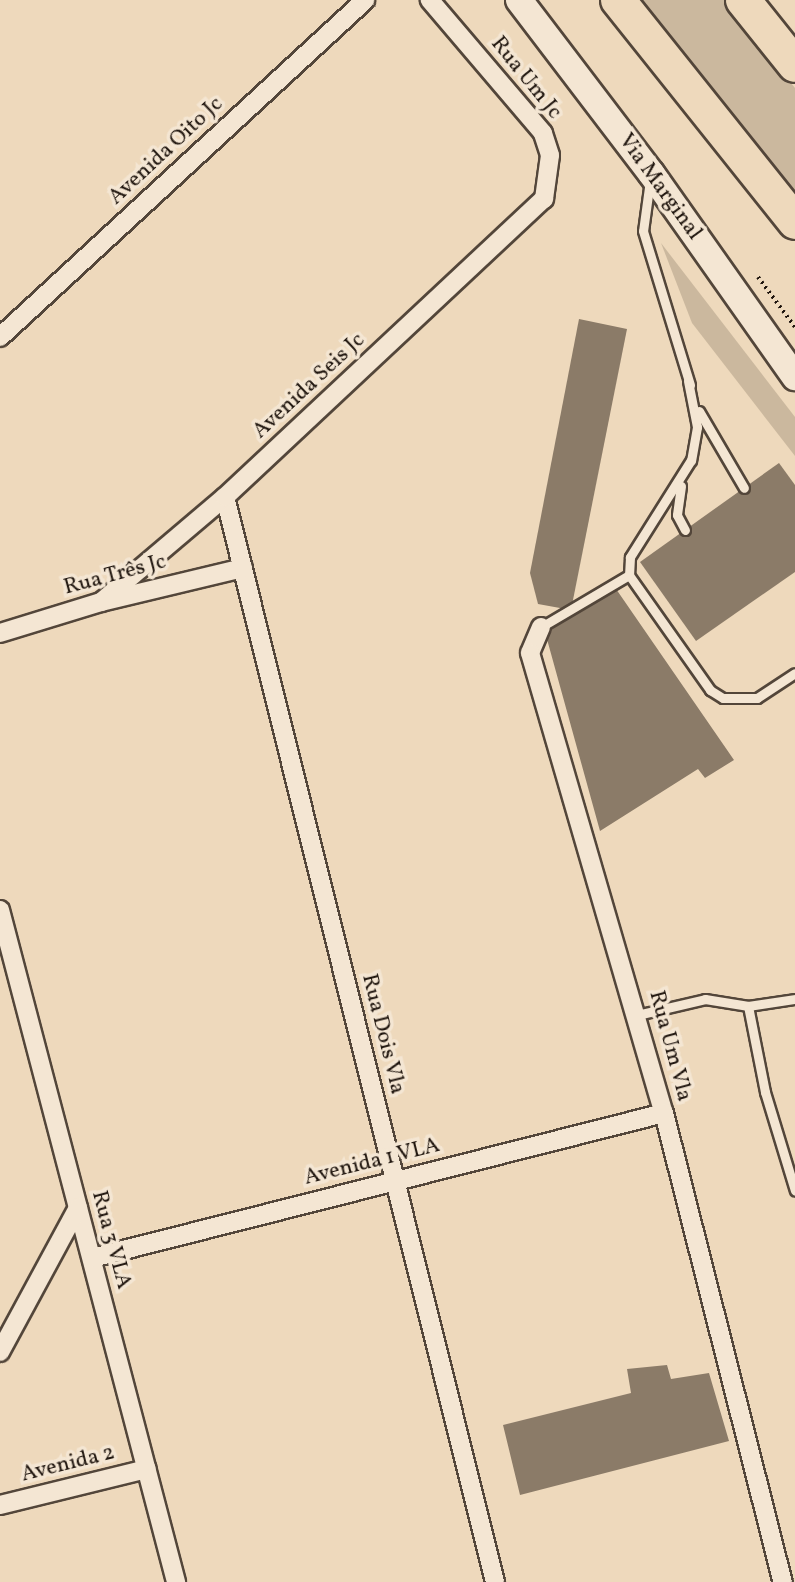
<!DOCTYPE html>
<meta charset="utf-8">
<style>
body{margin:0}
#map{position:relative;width:795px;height:1582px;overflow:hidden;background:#eed9bc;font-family:Vollkorn,serif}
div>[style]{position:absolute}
.green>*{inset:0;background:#cbb89e}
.building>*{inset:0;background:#8b7b68}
.path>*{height:4px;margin-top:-2px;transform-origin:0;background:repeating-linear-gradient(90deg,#1f150e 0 2px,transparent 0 6px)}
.roads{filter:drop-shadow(2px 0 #53463a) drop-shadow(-2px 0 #53463a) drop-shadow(0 2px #53463a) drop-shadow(0 -2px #53463a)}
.lane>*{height:9px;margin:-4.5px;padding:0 4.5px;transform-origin:4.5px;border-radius:4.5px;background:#f4e6d3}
.street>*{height:18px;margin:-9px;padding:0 9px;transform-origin:9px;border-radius:9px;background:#f4e6d3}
.secondary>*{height:26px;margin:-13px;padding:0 13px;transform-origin:13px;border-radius:13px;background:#f4e6d3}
.highway>*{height:34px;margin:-17px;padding:0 17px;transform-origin:17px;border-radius:17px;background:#eed9bc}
span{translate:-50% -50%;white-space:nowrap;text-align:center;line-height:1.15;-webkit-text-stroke:7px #f4e6d3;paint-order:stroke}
.street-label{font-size:22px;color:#1f150e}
</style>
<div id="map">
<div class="green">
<div style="clip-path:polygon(633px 0,724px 0,795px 88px,795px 204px)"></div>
<div style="clip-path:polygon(661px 243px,795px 417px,795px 456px,692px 323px)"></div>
</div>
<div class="building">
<div style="clip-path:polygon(579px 319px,627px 329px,571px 610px,538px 604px,530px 573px)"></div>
<div style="clip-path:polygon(779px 463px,795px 485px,795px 572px,696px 641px,640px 562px)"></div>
<div style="clip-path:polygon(614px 586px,734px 760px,705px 778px,698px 769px,600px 831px,545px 632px)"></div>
<div style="clip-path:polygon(667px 1365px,671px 1379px,709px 1373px,729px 1441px,520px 1495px,503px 1425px,631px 1393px,627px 1369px)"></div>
</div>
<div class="path">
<div style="left:758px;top:277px;width:62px;rotate:53.5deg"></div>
</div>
<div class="roads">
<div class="lane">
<div style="left:650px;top:180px;width:51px;rotate:97.8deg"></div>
<div style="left:643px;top:231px;width:161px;rotate:73deg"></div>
<div style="left:688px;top:381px;width:47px;rotate:78.9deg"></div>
<div style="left:697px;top:427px;width:34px;rotate:100deg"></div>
<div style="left:691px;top:460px;width:115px;rotate:122.2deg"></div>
<div style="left:630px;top:557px;width:18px;rotate:93deg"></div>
<div style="left:629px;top:575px;width:141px;rotate:54.8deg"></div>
<div style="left:710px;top:690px;width:15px;rotate:32deg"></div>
<div style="left:723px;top:698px;width:34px"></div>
<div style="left:757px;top:698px;width:45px;rotate:-33.3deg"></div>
<div style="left:699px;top:411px;width:89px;rotate:59.7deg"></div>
<div style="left:681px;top:486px;width:29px;rotate:98deg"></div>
<div style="left:677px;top:515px;width:17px;rotate:62deg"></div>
<div style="left:541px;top:627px;width:102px;rotate:-30.6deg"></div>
<div style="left:748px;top:1006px;width:88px;rotate:78.8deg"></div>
<div style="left:765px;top:1092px;width:103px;rotate:73.1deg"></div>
<div style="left:637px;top:1015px;width:70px;rotate:-13.2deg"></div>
<div style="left:705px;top:999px;width:44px;rotate:9.2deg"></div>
<div style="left:748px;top:1006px;width:48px;rotate:-8.5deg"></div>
</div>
<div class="street">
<div style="left:0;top:337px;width:497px;rotate:-42.7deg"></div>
<div style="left:225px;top:497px;width:1118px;rotate:76.03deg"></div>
<div style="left:101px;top:602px;width:162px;rotate:-40.3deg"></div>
<div style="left:225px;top:497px;width:437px;rotate:-43.1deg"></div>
<div style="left:544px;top:199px;width:44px;rotate:-82.2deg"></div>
<div style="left:550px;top:155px;width:23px;rotate:-108deg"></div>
<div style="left:543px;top:133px;width:175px;rotate:-130.4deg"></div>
<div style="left:541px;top:627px;width:28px;rotate:113deg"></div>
<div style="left:530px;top:653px;width:479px;rotate:73.8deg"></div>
<div style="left:664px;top:1113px;width:484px;rotate:75.8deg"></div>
<div style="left:0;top:633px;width:106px;rotate:-17.1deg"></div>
<div style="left:101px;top:602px;width:146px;rotate:-13.5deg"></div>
<div style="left:0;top:910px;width:695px;rotate:75.32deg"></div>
<div style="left:92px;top:1258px;width:590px;rotate:-14.22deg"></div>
<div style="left:0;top:1352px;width:164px;rotate:-61.6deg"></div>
<div style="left:0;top:1505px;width:151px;rotate:-13.8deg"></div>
</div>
<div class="secondary">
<div style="left:519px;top:0;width:218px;rotate:52.7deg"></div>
<div style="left:651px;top:173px;width:250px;rotate:54.8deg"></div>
</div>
<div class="highway">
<div style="left:618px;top:0;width:284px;rotate:51.4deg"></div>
<div style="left:743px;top:0;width:83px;rotate:51.3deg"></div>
</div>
</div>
<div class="street-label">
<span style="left:526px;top:78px;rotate:51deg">Rua Um Jc</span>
<span style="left:166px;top:151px;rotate:-43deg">Avenida Oito Jc</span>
<span style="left:660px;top:187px;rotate:54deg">Via Marginal</span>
<span style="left:309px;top:386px;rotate:-43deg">Avenida Seis Jc</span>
<span style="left:115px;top:575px;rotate:-15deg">Rua Três Jc</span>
<span style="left:383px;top:1034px;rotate:76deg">Rua Dois Vla</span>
<span style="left:670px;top:1046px;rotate:75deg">Rua Um Vla</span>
<span style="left:372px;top:1162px;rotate:-14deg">Avenida 1 VLA</span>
<span style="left:111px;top:1240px;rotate:75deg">Rua 3 VLA</span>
<span style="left:68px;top:1464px;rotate:-14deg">Avenida 2</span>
</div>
</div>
